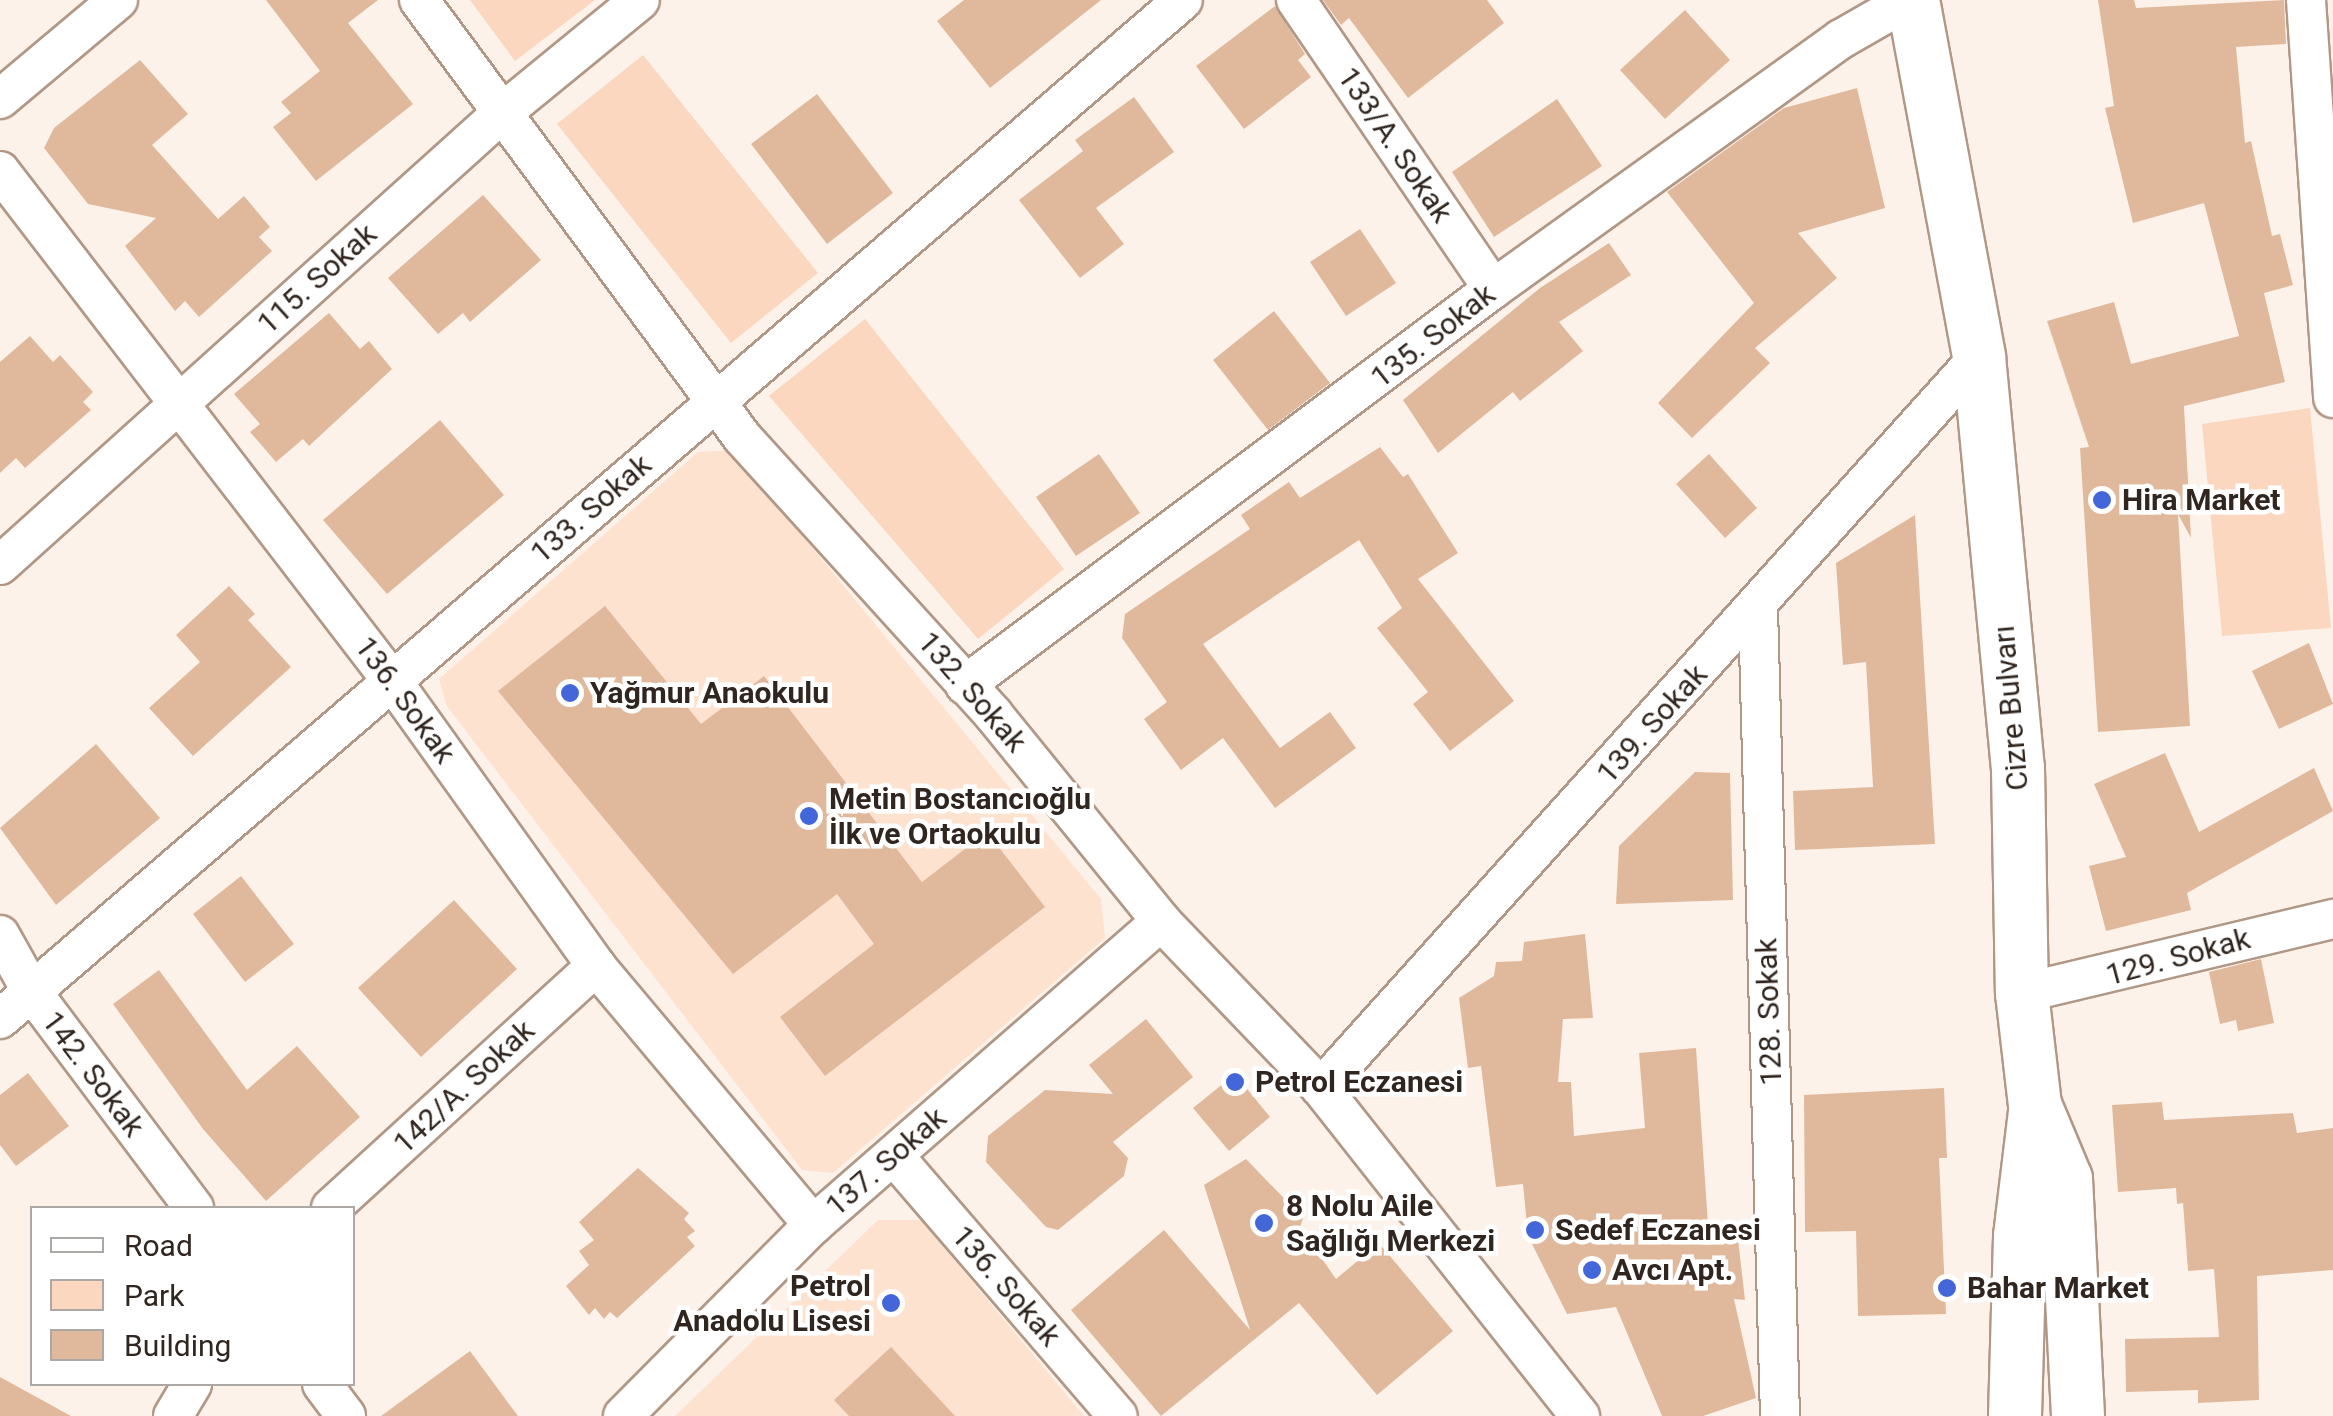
<!DOCTYPE html>
<meta charset="utf-8">
<style>
body{margin:0}
#map{position:relative;width:2333px;height:1416px;overflow:hidden;background:#fdf2ea;font-family:Roboto,sans-serif}
div>[style]{position:absolute}
.built>*{inset:0;background:#fde2cf}
.green>*{inset:0;background:#fad7be}
.building>*{inset:0;background:#e0b99d}
.roads{filter:drop-shadow(2px 0 #b19886) drop-shadow(-2px 0 #b19886) drop-shadow(0 2px #b19886) drop-shadow(0 -2px #b19886)}
.minor>*{height:38px;margin:-19px;padding:0 19px;transform-origin:19px;border-radius:19px;background:#fff}
.secondary>*{height:52px;margin:-26px;padding:0 26px;transform-origin:26px;border-radius:26px;background:#fff}
.dots>*{width:28px;height:28px;translate:-50% -50%;box-sizing:border-box;border:5px solid #fff;border-radius:50%}
span{translate:-50% -50%;white-space:nowrap;text-align:center;line-height:1.15;-webkit-text-stroke:9px #fff;paint-order:stroke}
.street-label{font-size:30px;color:#30261f}
.poi-label{font-size:30px;color:#30261f;font-weight:700}
.left{translate:0 -50%;text-align:left}
.right{translate:-100% -50%;text-align:right}
.legend{position:absolute;left:30px;top:1206px;width:325px;height:180px;box-sizing:border-box;background:#fff;border:2px solid #aca8a5;margin:0;padding:12px 18px;list-style:none;font-size:30px;color:#30261f}
.legend li{display:flex;align-items:center;gap:20px;height:50px}
.legend b{width:50px;border:2px solid #aca8a5}
</style>
<div id="map">
<div class="built">
<div style="clip-path:polygon(732px 450px,1101px 899px,1105px 938px,833px 1173px,802px 1170px,446px 705px,439px 679px,698px 452px)"></div>
<div style="clip-path:polygon(878px 1220px,921px 1220px,1084px 1416px,675px 1416px)"></div>
</div>
<div class="green">
<div style="clip-path:polygon(470px 0,595px 0,515px 61px)"></div>
<div style="clip-path:polygon(643px 55px,818px 273px,731px 343px,557px 124px)"></div>
<div style="clip-path:polygon(865px 319px,1064px 569px,978px 639px,769px 396px)"></div>
<div style="clip-path:polygon(2310px 408px,2331px 628px,2222px 636px,2202px 424px)"></div>
</div>
<div class="building">
<div style="clip-path:polygon(266px 0,378px 0,348px 23px,413px 104px,316px 181px,273px 127px,291px 113px,281px 102px,320px 71px)"></div>
<div style="clip-path:polygon(964px 0,1101px 0,990px 88px,937px 21px)"></div>
<div style="clip-path:polygon(1323px 0,1487px 0,1504px 23px,1408px 98px,1349px 18px,1341px 25px)"></div>
<div style="clip-path:polygon(2098px 0,2134px 0,2136px 8px,2284px 0,2286px 44px,2236px 47px,2245px 143px,2251px 141px,2272px 236px,2280px 234px,2293px 285px,2264px 293px,2285px 382px,2184px 406px,2191px 538px,2178px 514px,2190px 726px,2098px 732px,2080px 448px,2089px 447px,2047px 321px,2114px 302px,2131px 364px,2239px 336px,2204px 203px,2133px 223px,2105px 108px,2114px 106px)"></div>
<div style="clip-path:polygon(1275px 6px,1305px 54px,1298px 60px,1311px 77px,1244px 129px,1196px 66px)"></div>
<div style="clip-path:polygon(1685px 10px,1730px 60px,1665px 119px,1620px 70px)"></div>
<div style="clip-path:polygon(140px 60px,188px 114px,152px 145px,218px 219px,244px 196px,270px 227px,259px 237px,272px 251px,199px 317px,185px 301px,175px 311px,125px 246px,156px 218px,88px 204px,44px 148px,54px 128px)"></div>
<div style="clip-path:polygon(1857px 88px,1885px 208px,1798px 233px,1837px 278px,1755px 348px,1770px 363px,1692px 438px,1658px 403px,1754px 303px,1667px 192px,1784px 108px)"></div>
<div style="clip-path:polygon(817px 94px,893px 193px,827px 244px,751px 144px)"></div>
<div style="clip-path:polygon(1134px 97px,1174px 152px,1096px 208px,1124px 244px,1080px 278px,1019px 200px,1083px 151px,1075px 140px)"></div>
<div style="clip-path:polygon(1557px 99px,1602px 166px,1494px 237px,1452px 172px)"></div>
<div style="clip-path:polygon(483px 195px,541px 260px,470px 322px,463px 313px,438px 334px,388px 278px)"></div>
<div style="clip-path:polygon(1360px 229px,1396px 283px,1346px 316px,1310px 262px)"></div>
<div style="clip-path:polygon(1609px 243px,1631px 275px,1559px 322px,1583px 351px,1520px 401px,1513px 392px,1438px 453px,1403px 400px,1540px 288px)"></div>
<div style="clip-path:polygon(1274px 311px,1330px 383px,1268px 430px,1213px 360px)"></div>
<div style="clip-path:polygon(329px 313px,360px 349px,369px 341px,392px 369px,309px 446px,303px 439px,276px 462px,250px 432px,260px 424px,234px 394px)"></div>
<div style="clip-path:polygon(30px 336px,53px 362px,60px 355px,93px 392px,83px 402px,91px 410px,25px 468px,16px 458px,0 473px,0 362px)"></div>
<div style="clip-path:polygon(440px 420px,504px 495px,387px 594px,323px 520px)"></div>
<div style="clip-path:polygon(1380px 447px,1403px 477px,1408px 474px,1458px 553px,1418px 579px,1514px 701px,1450px 751px,1413px 704px,1428px 692px,1377px 628px,1402px 608px,1359px 540px,1203px 644px,1280px 748px,1330px 712px,1356px 748px,1275px 808px,1223px 738px,1181px 770px,1144px 719px,1167px 702px,1122px 638px,1125px 614px,1250px 529px,1241px 515px,1289px 482px,1300px 498px)"></div>
<div style="clip-path:polygon(1099px 454px,1140px 513px,1076px 556px,1036px 497px)"></div>
<div style="clip-path:polygon(1709px 454px,1757px 508px,1725px 538px,1676px 484px)"></div>
<div style="clip-path:polygon(1915px 515px,1935px 844px,1795px 850px,1793px 791px,1873px 787px,1866px 662px,1843px 665px,1836px 563px)"></div>
<div style="clip-path:polygon(229px 586px,255px 614px,248px 620px,291px 667px,193px 756px,149px 708px,200px 662px,176px 635px)"></div>
<div style="clip-path:polygon(605px 606px,701px 724px,764px 676px,922px 882px,987px 832px,1045px 907px,825px 1076px,780px 1017px,874px 944px,837px 894px,733px 974px,498px 691px)"></div>
<div style="clip-path:polygon(2309px 643px,2333px 704px,2279px 729px,2252px 671px)"></div>
<div style="clip-path:polygon(96px 744px,160px 818px,56px 905px,0 828px)"></div>
<div style="clip-path:polygon(2165px 753px,2199px 832px,2314px 768px,2333px 811px,2187px 893px,2191px 910px,2106px 931px,2089px 866px,2126px 857px,2094px 784px)"></div>
<div style="clip-path:polygon(1695px 772px,1730px 773px,1733px 900px,1616px 904px,1619px 846px)"></div>
<div style="clip-path:polygon(241px 876px,294px 944px,245px 982px,193px 914px)"></div>
<div style="clip-path:polygon(454px 900px,517px 969px,421px 1057px,358px 988px)"></div>
<div style="clip-path:polygon(1585px 934px,1593px 1018px,1563px 1019px,1558px 1082px,1571px 1082px,1574px 1136px,1645px 1128px,1639px 1053px,1696px 1048px,1709px 1239px,1738px 1239px,1745px 1300px,1734px 1299px,1756px 1398px,1703px 1416px,1662px 1416px,1616px 1307px,1567px 1314px,1528px 1236px,1523px 1184px,1496px 1187px,1481px 1066px,1468px 1068px,1459px 998px,1494px 976px,1496px 962px,1522px 961px,1524px 942px)"></div>
<div style="clip-path:polygon(2261px 959px,2274px 1023px,2238px 1031px,2236px 1020px,2220px 1024px,2209px 972px)"></div>
<div style="clip-path:polygon(159px 970px,247px 1090px,297px 1046px,360px 1117px,266px 1201px,203px 1129px,113px 1004px)"></div>
<div style="clip-path:polygon(1146px 1019px,1193px 1077px,1113px 1142px,1128px 1158px,1124px 1176px,1058px 1230px,1046px 1227px,986px 1162px,988px 1136px,1045px 1090px,1113px 1094px,1089px 1065px)"></div>
<div style="clip-path:polygon(28px 1073px,69px 1126px,16px 1166px,0 1145px,0 1095px)"></div>
<div style="clip-path:polygon(1235px 1074px,1270px 1117px,1229px 1151px,1193px 1108px)"></div>
<div style="clip-path:polygon(1944px 1088px,1947px 1158px,1939px 1158px,1946px 1314px,1858px 1316px,1856px 1231px,1805px 1232px,1804px 1095px)"></div>
<div style="clip-path:polygon(2162px 1102px,2164px 1120px,2293px 1113px,2297px 1133px,2333px 1128px,2333px 1270px,2257px 1276px,2259px 1400px,2198px 1403px,2198px 1390px,2126px 1392px,2125px 1339px,2219px 1337px,2214px 1269px,2188px 1271px,2183px 1203px,2177px 1204px,2176px 1188px,2118px 1192px,2112px 1105px)"></div>
<div style="clip-path:polygon(1246px 1159px,1303px 1218px,1300px 1227px,1336px 1279px,1379px 1243px,1453px 1331px,1377px 1395px,1299px 1303px,1161px 1416px,1071px 1310px,1164px 1230px,1250px 1330px,1204px 1185px)"></div>
<div style="clip-path:polygon(638px 1168px,689px 1213px,684px 1219px,695px 1231px,687px 1237px,695px 1246px,617px 1318px,610px 1312px,604px 1319px,595px 1308px,589px 1315px,566px 1286px,589px 1265px,579px 1251px,594px 1240px,579px 1222px)"></div>
<div style="clip-path:polygon(891px 1347px,955px 1416px,849px 1416px,834px 1400px)"></div>
<div style="clip-path:polygon(470px 1351px,518px 1416px,381px 1416px)"></div>
<div style="clip-path:polygon(0 1377px,71px 1416px,0 1416px)"></div>
</div>
<div class="roads">
<div class="minor">
<div style="left:419px;top:0;width:543px;rotate:53.53deg"></div>
<div style="left:742px;top:437px;width:374px;rotate:47.8deg"></div>
<div style="left:993px;top:714px;width:267px;rotate:50.9deg"></div>
<div style="left:1161px;top:921px;width:231px;rotate:46.2deg"></div>
<div style="left:1321px;top:1088px;width:418px;rotate:51.7deg"></div>
<div style="left:1296px;top:0;width:350px;rotate:55.7deg"></div>
<div style="left:2306px;top:0;width:399px;rotate:86.1deg"></div>
<div style="left:0;top:99px;width:154px;rotate:-40deg"></div>
<div style="left:0;top:171px;width:645px;rotate:52.44deg"></div>
<div style="left:393px;top:682px;width:349px;rotate:54.4deg"></div>
<div style="left:596px;top:966px;width:338px;rotate:50deg"></div>
<div style="left:0;top:565px;width:676px;rotate:-42deg"></div>
<div style="left:502px;top:113px;width:178px;rotate:-39.3deg"></div>
<div style="left:1758px;top:609px;width:807px;rotate:88.44deg"></div>
<div style="left:965px;top:685px;width:660px;rotate:-36.87deg"></div>
<div style="left:1493px;top:289px;width:428px;rotate:-35.7deg"></div>
<div style="left:1841px;top:39px;width:78px;rotate:-29.8deg"></div>
<div style="left:0;top:935px;width:65px;rotate:60.7deg"></div>
<div style="left:32px;top:992px;width:270px;rotate:53.1deg"></div>
<div style="left:2022px;top:993px;width:320px;rotate:-13.4deg"></div>
<div style="left:0;top:1019px;width:1561px;rotate:-40.74deg"></div>
<div style="left:1321px;top:1088px;width:984px;rotate:-48.01deg"></div>
<div style="left:894px;top:1156px;width:343px;rotate:49.3deg"></div>
<div style="left:331px;top:1208px;width:359px;rotate:-42.4deg"></div>
<div style="left:322px;top:1384px;width:40px;rotate:53deg"></div>
<div style="left:173px;top:1416px;width:37px;rotate:-59deg"></div>
<div style="left:623px;top:1416px;width:269px;rotate:-45.2deg"></div>
<div style="left:813px;top:1225px;width:462px;rotate:-41.1deg"></div>
</div>
<div class="secondary">
<div style="left:1913px;top:0;width:363px;rotate:79.5deg"></div>
<div style="left:1979px;top:357px;width:413px;rotate:84.6deg"></div>
<div style="left:2018px;top:768px;width:225px;rotate:89deg"></div>
<div style="left:2022px;top:993px;width:113px;rotate:83.4deg"></div>
<div style="left:2035px;top:1105px;width:80px;rotate:67.3deg"></div>
<div style="left:2066px;top:1179px;width:237px;rotate:87.1deg"></div>
<div style="left:2015px;top:1416px;width:180px;rotate:-88.4deg"></div>
<div style="left:2020px;top:1236px;width:125px;rotate:-83.1deg"></div>
</div>
</div>
<div class="dots">
<div style="left:2102px;top:500px;background:#4367d9"></div>
<div style="left:570px;top:693px;background:#4367d9"></div>
<div style="left:809px;top:816px;background:#4367d9"></div>
<div style="left:1235px;top:1082px;background:#4367d9"></div>
<div style="left:1264px;top:1223px;background:#4367d9"></div>
<div style="left:1535px;top:1230px;background:#4367d9"></div>
<div style="left:1592px;top:1270px;background:#4367d9"></div>
<div style="left:1947px;top:1288px;background:#4367d9"></div>
<div style="left:891px;top:1303px;background:#4367d9"></div>
</div>
<div class="street-label">
<span style="left:1395px;top:145px;rotate:56deg">133/A. Sokak</span>
<span style="left:317px;top:279px;rotate:-42deg">115. Sokak</span>
<span style="left:1433px;top:336px;rotate:-38deg">135. Sokak</span>
<span style="left:591px;top:509px;rotate:-41deg">133. Sokak</span>
<span style="left:972px;top:692px;rotate:49deg">132. Sokak</span>
<span style="left:405px;top:700px;rotate:54deg">136. Sokak</span>
<span style="left:2011px;top:708px;rotate:-95deg">Cizre Bulvarı</span>
<span style="left:1652px;top:724px;rotate:-48deg">139. Sokak</span>
<span style="left:2178px;top:957px;rotate:-15deg">129. Sokak</span>
<span style="left:1769px;top:1012px;rotate:-92deg">128. Sokak</span>
<span style="left:93px;top:1074px;rotate:53deg">142. Sokak</span>
<span style="left:464px;top:1087px;rotate:-43deg">142/A. Sokak</span>
<span style="left:886px;top:1162px;rotate:-41deg">137. Sokak</span>
<span style="left:1006px;top:1286px;rotate:49deg">136. Sokak</span>
</div>
<div class="poi-label">
<span class="left" style="left:2122px;top:500px">Hira Market</span>
<span class="left" style="left:590px;top:693px">Yağmur Anaokulu</span>
<span class="left" style="left:829px;top:816px">Metin Bostancıoğlu<br>İlk ve Ortaokulu</span>
<span class="left" style="left:1255px;top:1082px">Petrol Eczanesi</span>
<span class="left" style="left:1286px;top:1223px">8 Nolu Aile<br>Sağlığı Merkezi</span>
<span class="left" style="left:1555px;top:1230px">Sedef Eczanesi</span>
<span class="left" style="left:1612px;top:1270px">Avcı Apt.</span>
<span class="right" style="left:871px;top:1303px">Petrol<br>Anadolu Lisesi</span>
<span class="left" style="left:1967px;top:1288px">Bahar Market</span>
</div>
<ul class="legend">
<li><b style="height:12px;background:#fff"></b>Road</li>
<li><b style="height:28px;background:#fad7be"></b>Park</li>
<li><b style="height:28px;background:#e0b99d"></b>Building</li>
</ul>
</div>
